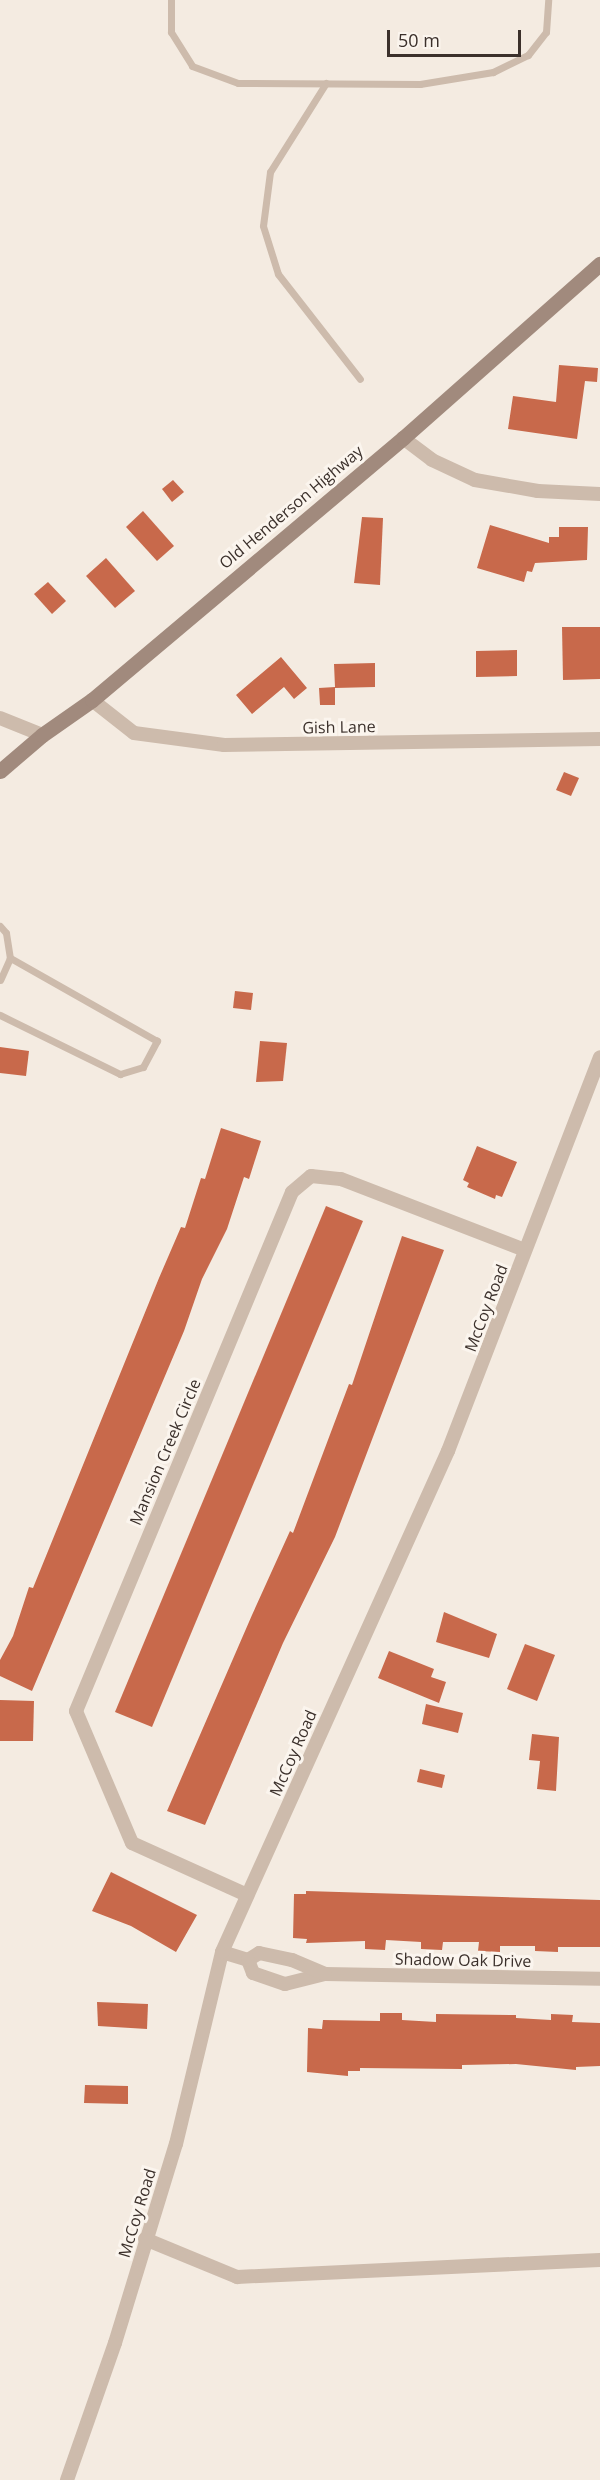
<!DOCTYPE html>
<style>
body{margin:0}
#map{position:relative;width:600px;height:2480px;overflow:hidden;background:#f4ebe1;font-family:"Open Sans",sans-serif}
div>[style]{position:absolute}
.building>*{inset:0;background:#c8694b}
.service>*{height:7px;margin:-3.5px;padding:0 3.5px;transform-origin:3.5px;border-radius:3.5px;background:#cdbbac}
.minor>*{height:14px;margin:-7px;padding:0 7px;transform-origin:7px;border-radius:7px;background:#cdbbac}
.secondary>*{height:15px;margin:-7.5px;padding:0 7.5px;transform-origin:7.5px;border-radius:7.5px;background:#a18a7d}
span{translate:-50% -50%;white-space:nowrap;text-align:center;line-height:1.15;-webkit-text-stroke:6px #fbf5ee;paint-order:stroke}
.street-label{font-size:16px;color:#3b302b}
.scale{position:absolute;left:387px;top:30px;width:134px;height:27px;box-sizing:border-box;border:3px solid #3b302b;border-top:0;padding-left:8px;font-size:18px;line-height:21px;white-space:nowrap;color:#3b302b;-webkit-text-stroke:4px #fbf5ee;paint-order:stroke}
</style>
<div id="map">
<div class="building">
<div style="clip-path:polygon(559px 365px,598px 368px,597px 382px,585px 381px,577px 439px,508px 429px,513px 396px,556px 402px)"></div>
<div style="clip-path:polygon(173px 480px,184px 492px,172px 502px,162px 489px)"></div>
<div style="clip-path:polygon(143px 511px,174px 546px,157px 561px,126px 527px)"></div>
<div style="clip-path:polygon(362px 517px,383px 518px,380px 585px,354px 583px)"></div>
<div style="clip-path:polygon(490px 525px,549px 543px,549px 537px,559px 537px,559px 527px,588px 527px,587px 560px,535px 563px,532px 572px,527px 571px,524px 582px,477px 568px)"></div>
<div style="clip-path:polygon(106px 558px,135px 591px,115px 608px,86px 576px)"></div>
<div style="clip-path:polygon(48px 582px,66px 601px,52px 614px,34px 594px)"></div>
<div style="clip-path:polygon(562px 627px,600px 627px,600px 679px,563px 680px)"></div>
<div style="clip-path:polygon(517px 650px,517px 676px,476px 677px,476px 651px)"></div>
<div style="clip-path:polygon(281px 657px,307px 688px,294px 699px,284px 687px,252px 714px,236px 695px)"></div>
<div style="clip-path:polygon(375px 663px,375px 687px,335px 688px,335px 705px,320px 705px,319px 688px,335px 687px,334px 664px)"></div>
<div style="clip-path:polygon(564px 772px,579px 778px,571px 796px,556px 790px)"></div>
<div style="clip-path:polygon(235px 991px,253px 993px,251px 1010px,233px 1008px)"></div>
<div style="clip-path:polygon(260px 1041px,287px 1043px,283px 1081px,256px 1082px)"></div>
<div style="clip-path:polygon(0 1047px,29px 1051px,26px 1076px,0 1073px)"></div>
<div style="clip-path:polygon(221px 1128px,261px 1141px,249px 1179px,244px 1177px,227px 1229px,202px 1279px,184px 1331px,32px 1691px,0 1676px,0 1660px,13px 1636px,29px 1587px,33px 1588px,159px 1278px,181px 1227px,185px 1228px,201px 1178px,205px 1179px)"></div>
<div style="clip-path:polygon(477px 1146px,517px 1162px,502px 1197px,496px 1195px,495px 1199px,467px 1187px,469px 1183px,463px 1180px)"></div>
<div style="clip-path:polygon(326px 1206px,363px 1221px,152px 1727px,115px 1712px)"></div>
<div style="clip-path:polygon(402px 1236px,444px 1250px,335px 1537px,283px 1643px,205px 1825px,167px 1811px,252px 1615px,290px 1531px,293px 1533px,349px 1384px,352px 1385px)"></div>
<div style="clip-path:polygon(444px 1612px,497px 1634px,489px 1658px,436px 1642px)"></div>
<div style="clip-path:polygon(525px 1644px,555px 1655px,537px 1701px,507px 1689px)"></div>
<div style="clip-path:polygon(389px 1651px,434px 1669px,431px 1677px,446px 1682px,439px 1703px,378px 1678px)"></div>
<div style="clip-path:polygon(0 1700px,34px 1701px,33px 1741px,0 1741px)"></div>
<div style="clip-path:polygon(426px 1704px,463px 1713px,458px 1733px,422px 1724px)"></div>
<div style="clip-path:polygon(532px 1734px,559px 1737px,556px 1791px,537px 1789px,540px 1761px,529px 1760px)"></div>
<div style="clip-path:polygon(420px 1769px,445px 1775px,442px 1788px,417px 1782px)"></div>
<div style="clip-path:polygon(111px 1872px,197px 1915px,176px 1952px,131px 1926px,92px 1911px)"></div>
<div style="clip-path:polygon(306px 1891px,600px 1900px,600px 1947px,558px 1947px,558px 1952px,535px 1951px,535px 1946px,500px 1946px,500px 1952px,478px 1951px,479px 1942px,443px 1942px,442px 1950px,421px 1949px,421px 1942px,386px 1940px,385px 1950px,365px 1949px,365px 1941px,306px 1943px,307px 1939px,293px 1938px,294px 1894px,306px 1894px)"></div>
<div style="clip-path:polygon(97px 2002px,148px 2004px,147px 2029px,98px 2026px)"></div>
<div style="clip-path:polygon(380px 2013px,402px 2013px,402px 2020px,436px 2022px,436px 2014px,516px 2015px,516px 2018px,551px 2020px,551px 2014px,573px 2015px,572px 2022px,600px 2023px,600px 2066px,576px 2067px,576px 2070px,516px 2064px,462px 2065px,462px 2069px,360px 2068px,360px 2071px,348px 2071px,348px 2076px,307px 2072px,308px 2028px,322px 2029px,323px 2020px,380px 2021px)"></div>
<div style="clip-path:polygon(85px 2085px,128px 2086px,128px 2104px,84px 2103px)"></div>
</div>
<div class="service">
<div style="left:171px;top:0;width:32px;rotate:90deg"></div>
<div style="left:171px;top:32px;width:40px;rotate:58deg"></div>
<div style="left:192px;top:66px;width:49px;rotate:20.3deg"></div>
<div style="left:238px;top:83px;width:182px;rotate:0.3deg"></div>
<div style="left:420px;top:84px;width:74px;rotate:-9.3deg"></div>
<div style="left:493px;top:72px;width:39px;rotate:-26deg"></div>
<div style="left:528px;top:55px;width:29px;rotate:-52deg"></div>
<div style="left:546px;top:32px;width:32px;rotate:-86deg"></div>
<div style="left:326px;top:83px;width:105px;rotate:122.2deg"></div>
<div style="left:270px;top:172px;width:54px;rotate:97.4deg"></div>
<div style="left:263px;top:226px;width:50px;rotate:72.6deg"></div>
<div style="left:278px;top:274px;width:133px;rotate:52deg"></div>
<div style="left:0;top:926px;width:9px;rotate:49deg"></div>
<div style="left:6px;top:933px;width:25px;rotate:81deg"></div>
<div style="left:10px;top:958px;width:24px;rotate:114deg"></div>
<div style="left:0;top:1015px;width:134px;rotate:26.2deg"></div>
<div style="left:120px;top:1074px;width:24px;rotate:-17deg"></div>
<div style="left:143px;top:1067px;width:30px;rotate:-62deg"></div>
<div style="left:157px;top:1041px;width:169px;rotate:-150.5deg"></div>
</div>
<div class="minor">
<div style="left:403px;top:438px;width:36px;rotate:37deg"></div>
<div style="left:432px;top:460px;width:47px;rotate:24.9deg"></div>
<div style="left:475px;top:480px;width:64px;rotate:9.9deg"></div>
<div style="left:538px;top:491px;width:62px;rotate:2.8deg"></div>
<div style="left:92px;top:700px;width:53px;rotate:38.2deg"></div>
<div style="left:134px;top:733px;width:91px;rotate:7.6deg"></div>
<div style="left:224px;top:745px;width:376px;rotate:-0.9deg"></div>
<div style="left:0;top:718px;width:45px;rotate:22deg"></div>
<div style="left:247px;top:1895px;width:126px;rotate:-155.7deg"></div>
<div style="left:132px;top:1843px;width:143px;rotate:-113deg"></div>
<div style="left:76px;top:1711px;width:562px;rotate:-67.4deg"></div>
<div style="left:292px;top:1192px;width:25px;rotate:-40deg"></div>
<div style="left:311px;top:1176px;width:30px;rotate:6deg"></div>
<div style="left:341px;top:1179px;width:197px;rotate:21.1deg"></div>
<div style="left:222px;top:1952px;width:27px;rotate:17deg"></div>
<div style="left:248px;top:1960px;width:14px;rotate:69deg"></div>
<div style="left:253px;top:1973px;width:34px;rotate:19deg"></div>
<div style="left:285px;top:1984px;width:41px;rotate:-14deg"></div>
<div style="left:325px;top:1974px;width:275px;rotate:1deg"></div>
<div style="left:248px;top:1960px;width:13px;rotate:-32deg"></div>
<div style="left:259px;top:1953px;width:34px;rotate:12deg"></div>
<div style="left:292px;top:1960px;width:36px;rotate:23deg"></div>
<div style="left:145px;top:2239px;width:100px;rotate:22.4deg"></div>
<div style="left:237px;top:2277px;width:363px;rotate:-2.7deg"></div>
<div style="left:67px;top:2480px;width:145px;rotate:-70.7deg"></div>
<div style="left:115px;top:2343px;width:208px;rotate:-73deg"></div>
<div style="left:176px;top:2144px;width:197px;rotate:-76.5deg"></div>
<div style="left:222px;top:1952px;width:550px;rotate:-65.72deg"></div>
<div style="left:448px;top:1451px;width:422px;rotate:-68.9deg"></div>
</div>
<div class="secondary">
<div style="left:0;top:771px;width:55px;rotate:-40.6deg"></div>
<div style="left:42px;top:735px;width:61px;rotate:-35deg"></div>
<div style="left:92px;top:700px;width:407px;rotate:-40.1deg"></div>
<div style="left:403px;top:438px;width:263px;rotate:-41.5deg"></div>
</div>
<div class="street-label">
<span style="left:291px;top:507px;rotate:-40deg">Old Henderson Highway</span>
<span style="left:339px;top:727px;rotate:-1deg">Gish Lane</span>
<span style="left:486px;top:1308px;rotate:-69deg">McCoy Road</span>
<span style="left:165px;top:1452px;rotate:-67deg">Mansion Creek Circle</span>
<span style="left:293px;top:1753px;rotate:-66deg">McCoy Road</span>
<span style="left:463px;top:1960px;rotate:1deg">Shadow Oak Drive</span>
<span style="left:137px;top:2213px;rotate:-73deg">McCoy Road</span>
</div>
<div class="scale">50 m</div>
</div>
